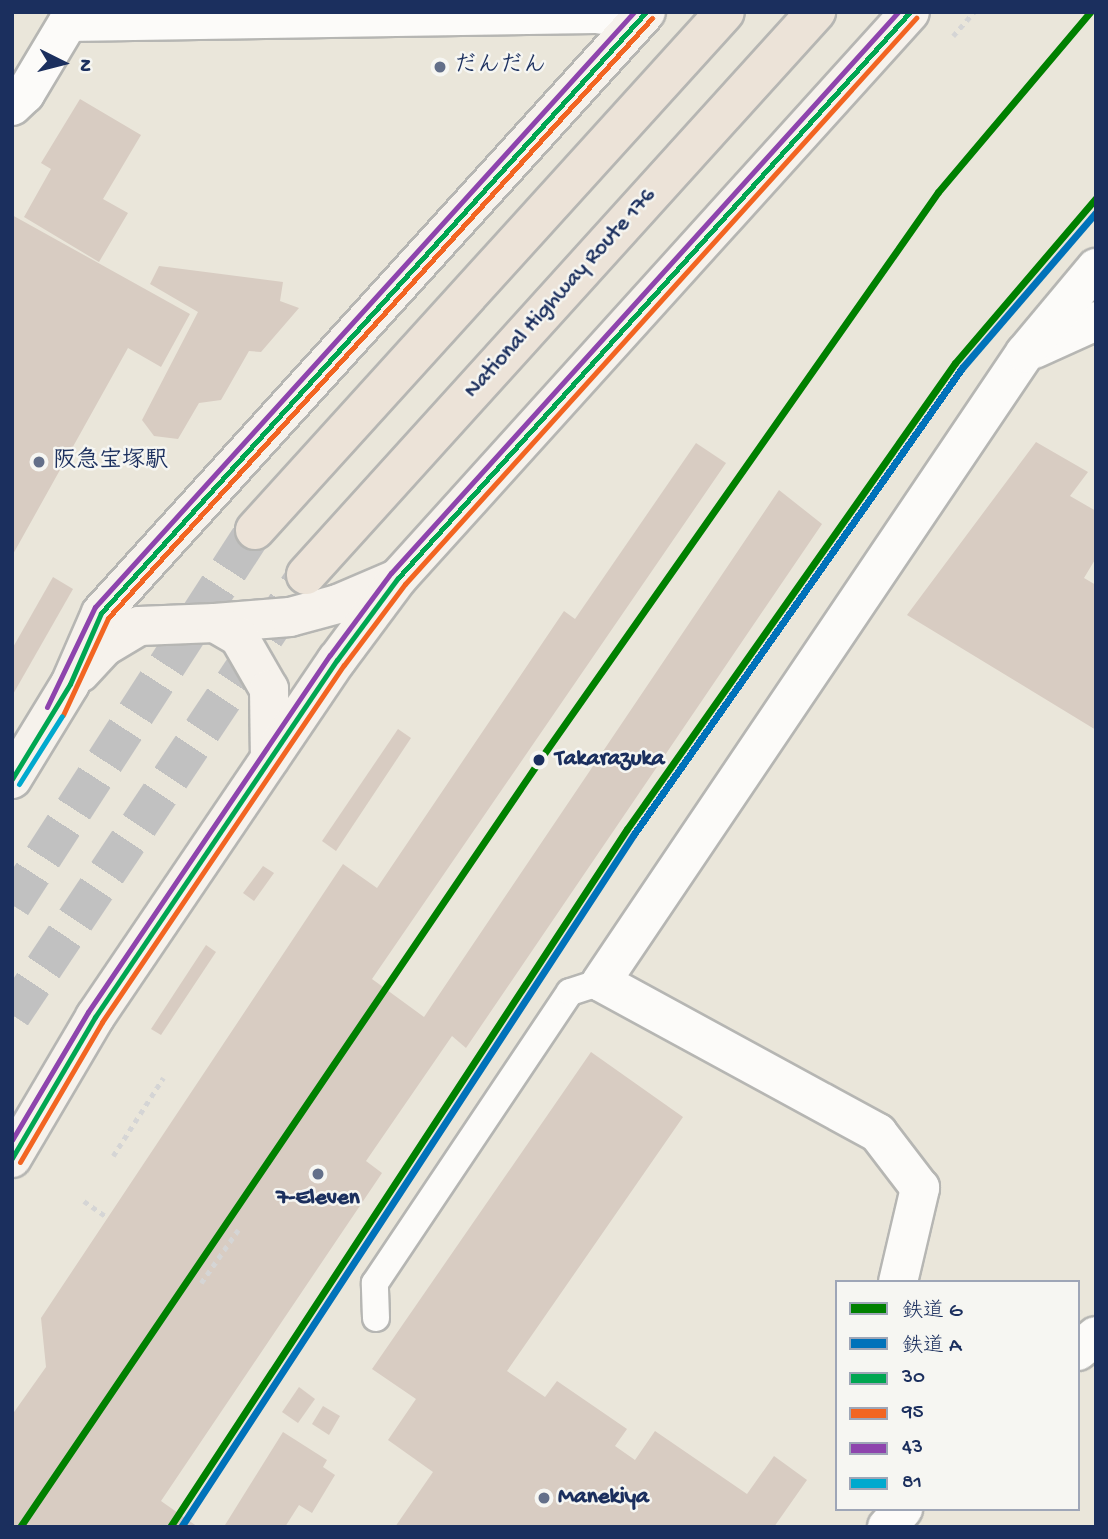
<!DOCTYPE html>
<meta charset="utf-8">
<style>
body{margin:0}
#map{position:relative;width:1108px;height:1539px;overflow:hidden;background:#eae6da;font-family:"Gochi Hand","Klee One",sans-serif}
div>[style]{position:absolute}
.building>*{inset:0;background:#d8ccc2}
.highway-tunnel>*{height:38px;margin-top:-19px;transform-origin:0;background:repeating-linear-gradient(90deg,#c1c1c1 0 38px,transparent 0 57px)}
.path>*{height:4.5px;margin-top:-2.25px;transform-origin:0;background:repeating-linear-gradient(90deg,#d5d5d5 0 5px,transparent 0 10px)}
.roads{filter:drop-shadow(2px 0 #b6b6b3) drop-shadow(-2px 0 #b6b6b3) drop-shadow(0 2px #b6b6b3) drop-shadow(0 -2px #b6b6b3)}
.lane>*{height:26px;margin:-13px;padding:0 13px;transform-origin:13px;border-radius:13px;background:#fcfbf9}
.street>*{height:38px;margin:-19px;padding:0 19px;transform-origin:19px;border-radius:19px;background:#fcfbf9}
.secondary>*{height:38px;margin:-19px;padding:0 19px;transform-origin:19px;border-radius:19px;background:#f6f2ec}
.highway>*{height:38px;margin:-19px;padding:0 19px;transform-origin:19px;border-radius:19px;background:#ece3d8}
.bus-1>*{height:5px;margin:-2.5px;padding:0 2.5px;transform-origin:2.5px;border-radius:2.5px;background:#00a651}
.bus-2>*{height:5px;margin:-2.5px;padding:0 2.5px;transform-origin:2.5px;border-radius:2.5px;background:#f26522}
.bus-3>*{height:5px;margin:-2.5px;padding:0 2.5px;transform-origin:2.5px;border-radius:2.5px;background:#8e44ad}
.bus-4>*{height:5px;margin:-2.5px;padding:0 2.5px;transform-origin:2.5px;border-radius:2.5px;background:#00a9ce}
.rail-1>*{height:7px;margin:-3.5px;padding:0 3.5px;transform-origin:3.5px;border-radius:3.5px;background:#008000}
.rail-2>*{height:7px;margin:-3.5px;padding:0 3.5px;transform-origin:3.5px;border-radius:3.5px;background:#0072ba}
.dots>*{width:19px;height:19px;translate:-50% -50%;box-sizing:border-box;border:4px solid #f6f6f2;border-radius:50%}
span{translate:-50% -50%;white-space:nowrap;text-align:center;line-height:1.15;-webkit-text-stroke:5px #f6f6f2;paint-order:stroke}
.poi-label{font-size:23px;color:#1b2f5e;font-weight:700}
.left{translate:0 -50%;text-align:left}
.street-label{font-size:23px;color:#1b2f5e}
.stop-label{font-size:23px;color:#1b2f5e;font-weight:700}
.frame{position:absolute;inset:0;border:14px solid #1b2f5e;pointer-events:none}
.legend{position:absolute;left:835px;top:1280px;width:245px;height:231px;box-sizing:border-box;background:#f6f6f2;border:2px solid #9ea6b7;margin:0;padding:9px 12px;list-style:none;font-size:21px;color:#1b2f5e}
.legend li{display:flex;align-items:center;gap:14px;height:35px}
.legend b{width:35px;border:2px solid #9ea6b7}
.north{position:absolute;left:28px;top:28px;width:70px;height:70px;-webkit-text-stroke:5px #f6f6f2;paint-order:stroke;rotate:96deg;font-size:19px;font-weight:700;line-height:28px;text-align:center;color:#1b2f5e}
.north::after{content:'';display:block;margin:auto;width:24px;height:32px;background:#1b2f5e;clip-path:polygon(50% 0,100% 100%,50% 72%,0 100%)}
</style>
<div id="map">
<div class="building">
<div style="clip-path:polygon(80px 99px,141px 135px,103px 199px,128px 213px,99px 262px,24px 217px,51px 169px,41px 163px)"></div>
<div style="clip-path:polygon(12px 215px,190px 314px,161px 367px,128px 348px,12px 556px)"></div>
<div style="clip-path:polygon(159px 266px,283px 282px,280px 301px,299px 308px,261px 352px,249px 351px,221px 400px,199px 403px,178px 439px,154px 436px,142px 420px,198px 312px,150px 284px)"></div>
<div style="clip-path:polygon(1036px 442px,1088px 472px,1070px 496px,1096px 511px,1096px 558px,1084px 578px,1096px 585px,1096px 730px,907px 615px)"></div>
<div style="clip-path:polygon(696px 443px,726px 463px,372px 979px,424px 1017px,779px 490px,822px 524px,466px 1048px,452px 1036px,366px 1161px,382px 1173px,161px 1501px,198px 1527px,12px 1527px,12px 1415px,46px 1367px,41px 1318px,343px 864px,377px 888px,564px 611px,575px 619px)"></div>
<div style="clip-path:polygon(53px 577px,73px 589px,12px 696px,12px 649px)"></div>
<div style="clip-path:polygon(398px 729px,411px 738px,336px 851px,322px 841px)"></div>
<div style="clip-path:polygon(263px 866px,274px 873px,254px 901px,243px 893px)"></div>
<div style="clip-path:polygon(206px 945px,216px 952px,161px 1035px,151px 1029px)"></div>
<div style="clip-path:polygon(591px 1052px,683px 1117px,507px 1371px,545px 1397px,557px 1381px,627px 1429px,615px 1446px,635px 1460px,655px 1431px,747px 1494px,774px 1456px,807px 1480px,774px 1527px,395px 1527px,433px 1472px,388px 1440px,416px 1399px,372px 1369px)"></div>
<div style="clip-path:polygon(299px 1387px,315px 1399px,298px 1423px,282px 1412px)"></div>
<div style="clip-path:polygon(323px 1406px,340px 1416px,329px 1435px,312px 1424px)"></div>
<div style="clip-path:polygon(283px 1432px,327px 1460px,323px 1467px,335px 1475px,312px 1513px,299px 1505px,285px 1527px,228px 1527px,225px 1525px)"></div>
</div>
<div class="highway-tunnel">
<div style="left:12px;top:905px;width:447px;rotate:-57.1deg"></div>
<div style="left:12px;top:1015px;width:529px;rotate:-56.25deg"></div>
</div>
<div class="path">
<div style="left:953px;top:36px;width:32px;rotate:-49deg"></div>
<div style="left:113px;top:1156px;width:93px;rotate:-57.3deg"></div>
<div style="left:84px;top:1201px;width:28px;rotate:35deg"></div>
<div style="left:201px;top:1283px;width:65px;rotate:-55.1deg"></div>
</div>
<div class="roads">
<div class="lane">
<div style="left:376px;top:1318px;width:35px;rotate:-92deg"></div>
<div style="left:375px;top:1283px;width:350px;rotate:-56.2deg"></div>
<div style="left:570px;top:992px;width:33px;rotate:-18deg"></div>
</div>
<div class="street">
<div style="left:68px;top:22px;width:528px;rotate:-0.87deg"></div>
<div style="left:596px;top:14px;width:43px;rotate:7.9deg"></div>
<div style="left:12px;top:106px;width:18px;rotate:-43deg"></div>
<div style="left:25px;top:94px;width:96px;rotate:-59.1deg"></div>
<div style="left:1034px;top:349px;width:68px;rotate:-24.3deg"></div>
<div style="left:898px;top:1282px;width:97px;rotate:-76.8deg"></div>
<div style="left:920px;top:1188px;width:69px;rotate:-127.4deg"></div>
<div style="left:878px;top:1133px;width:315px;rotate:-151.4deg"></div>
<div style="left:601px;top:982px;width:759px;rotate:-56.02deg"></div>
<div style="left:1025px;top:353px;width:111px;rotate:-50.1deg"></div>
<div style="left:1078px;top:1351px;width:23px;rotate:-40deg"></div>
<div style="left:887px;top:1527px;width:24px;rotate:-48deg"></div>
</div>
<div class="secondary">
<div style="left:215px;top:623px;width:75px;rotate:-4.6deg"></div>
<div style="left:290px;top:617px;width:50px;rotate:-15.2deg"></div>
<div style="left:338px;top:604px;width:63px;rotate:-23.3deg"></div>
<div style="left:80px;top:673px;width:35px;rotate:-47deg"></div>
<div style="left:104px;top:647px;width:41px;rotate:-31deg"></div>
<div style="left:139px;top:626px;width:76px;rotate:-2.3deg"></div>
<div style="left:215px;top:623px;width:28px;rotate:30deg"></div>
<div style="left:239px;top:637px;width:60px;rotate:60deg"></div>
<div style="left:269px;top:689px;width:69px;rotate:89.2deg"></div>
<div style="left:12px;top:779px;width:111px;rotate:-58.6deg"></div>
<div style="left:70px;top:684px;width:77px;rotate:-66.4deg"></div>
<div style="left:101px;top:613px;width:811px;rotate:-47.8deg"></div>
<div style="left:12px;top:1158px;width:164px;rotate:-59.5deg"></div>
<div style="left:95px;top:1017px;width:431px;rotate:-55.9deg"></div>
<div style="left:337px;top:660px;width:102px;rotate:-53.4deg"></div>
<div style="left:398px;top:578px;width:763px;rotate:-47.87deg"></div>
</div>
<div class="highway">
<div style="left:255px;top:530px;width:699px;rotate:-47.78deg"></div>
<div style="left:306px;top:575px;width:760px;rotate:-47.83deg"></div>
</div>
</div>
<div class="bus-1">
<div style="left:12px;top:779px;width:111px;rotate:-58.6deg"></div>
<div style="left:70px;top:684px;width:77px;rotate:-66.4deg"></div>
<div style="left:101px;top:613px;width:811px;rotate:-47.8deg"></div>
<div style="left:12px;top:1158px;width:164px;rotate:-59.5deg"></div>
<div style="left:95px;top:1017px;width:431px;rotate:-55.9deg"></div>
<div style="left:337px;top:660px;width:102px;rotate:-53.4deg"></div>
<div style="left:398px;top:578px;width:763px;rotate:-47.87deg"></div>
</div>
<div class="bus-2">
<div style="left:63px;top:715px;width:107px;rotate:-65.1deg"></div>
<div style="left:108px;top:618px;width:810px;rotate:-47.8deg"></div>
<div style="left:20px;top:1162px;width:162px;rotate:-59.6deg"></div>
<div style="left:102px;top:1022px;width:431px;rotate:-55.9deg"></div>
<div style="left:344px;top:665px;width:101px;rotate:-53deg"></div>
<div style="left:405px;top:584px;width:763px;rotate:-47.92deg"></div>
</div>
<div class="bus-3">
<div style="left:47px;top:707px;width:111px;rotate:-64.4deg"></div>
<div style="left:95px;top:607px;width:803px;rotate:-47.83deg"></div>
<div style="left:12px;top:1140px;width:149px;rotate:-59.3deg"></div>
<div style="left:88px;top:1012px;width:431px;rotate:-55.9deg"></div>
<div style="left:330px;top:655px;width:102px;rotate:-53.4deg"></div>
<div style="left:391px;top:573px;width:756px;rotate:-47.89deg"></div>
</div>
<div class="bus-4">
<div style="left:19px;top:784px;width:80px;rotate:-57.7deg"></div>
</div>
<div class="rail-1">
<div style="left:20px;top:1527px;width:929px;rotate:-55.88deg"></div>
<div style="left:541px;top:758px;width:691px;rotate:-54.95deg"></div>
<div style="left:938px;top:192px;width:236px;rotate:-49.8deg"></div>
<div style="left:170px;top:1527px;width:834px;rotate:-56.79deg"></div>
<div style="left:627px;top:829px;width:570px;rotate:-54.86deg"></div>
<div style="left:955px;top:363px;width:217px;rotate:-49.5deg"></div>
</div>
<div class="rail-2">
<div style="left:181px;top:1527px;width:828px;rotate:-56.83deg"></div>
<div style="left:634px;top:834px;width:570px;rotate:-54.86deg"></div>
<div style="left:962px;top:368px;width:206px;rotate:-49.3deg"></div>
</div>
<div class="dots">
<div style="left:440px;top:67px;background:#636f89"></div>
<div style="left:39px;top:462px;background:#636f89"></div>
<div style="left:539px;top:760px;background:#1b2f5e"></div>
<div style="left:318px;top:1174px;background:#636f89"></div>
<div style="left:544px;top:1498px;background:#636f89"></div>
</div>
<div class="poi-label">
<span class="left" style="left:454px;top:67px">だんだん</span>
<span class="left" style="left:53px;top:462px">阪急宝塚駅</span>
<span style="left:318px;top:1199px">7-Eleven</span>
<span class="left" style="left:558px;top:1498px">Manekiya</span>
</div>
<div class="street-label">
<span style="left:561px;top:294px;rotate:-48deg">National Highway Route 176</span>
</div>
<div class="stop-label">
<span class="left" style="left:555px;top:760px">Takarazuka</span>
</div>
<div class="frame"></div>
<ul class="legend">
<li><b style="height:9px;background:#008000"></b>鉄道 G</li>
<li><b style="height:9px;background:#0072ba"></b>鉄道 A</li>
<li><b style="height:9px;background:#00a651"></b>30</li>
<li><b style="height:9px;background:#f26522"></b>95</li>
<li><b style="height:9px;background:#8e44ad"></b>43</li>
<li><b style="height:9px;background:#00a9ce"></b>81</li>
</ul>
<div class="north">N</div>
</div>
